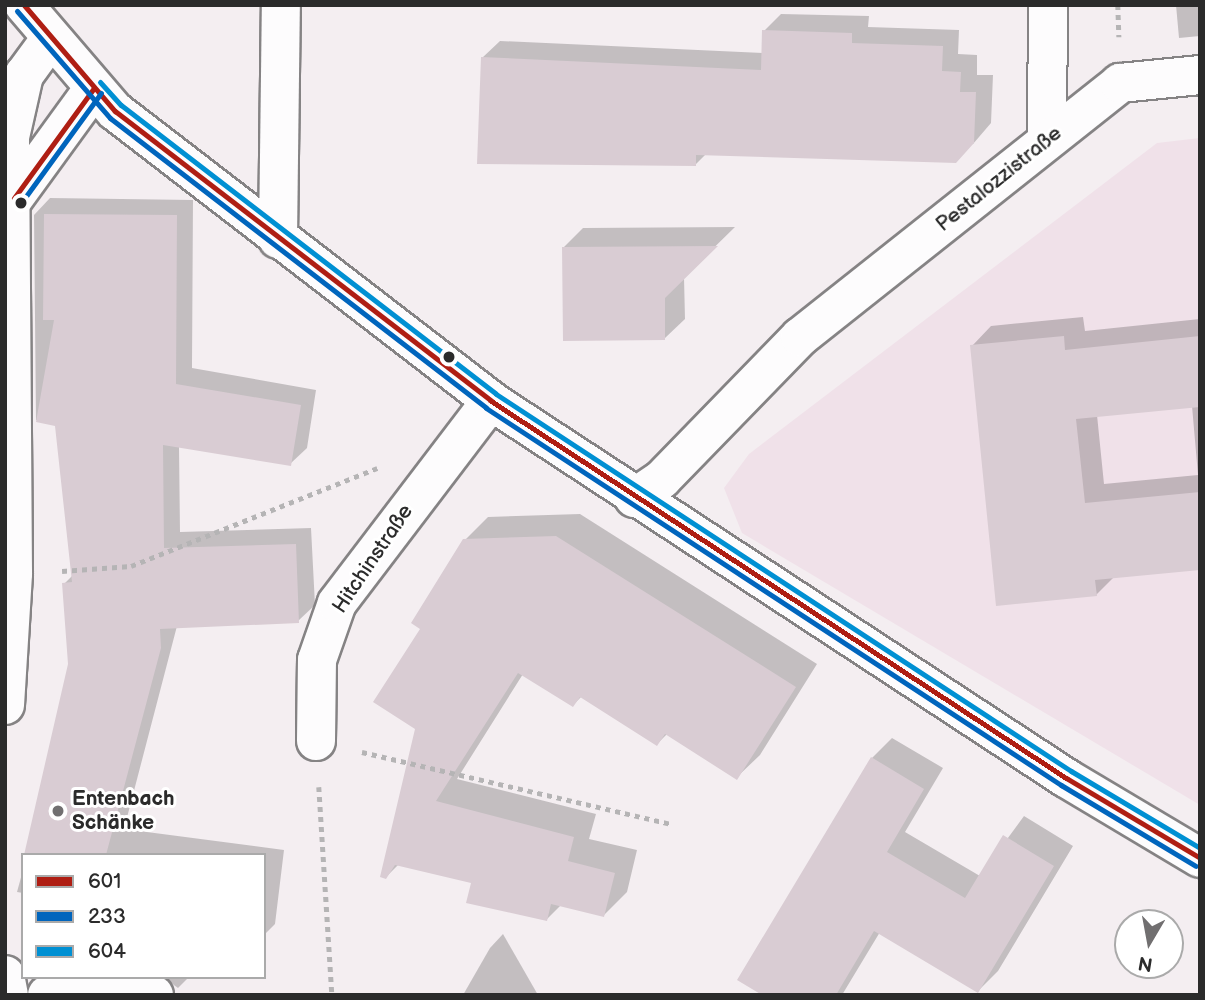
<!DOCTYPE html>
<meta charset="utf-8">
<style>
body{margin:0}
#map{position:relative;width:1205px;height:1000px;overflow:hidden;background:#f4eef1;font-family:"Balsamiq Sans",sans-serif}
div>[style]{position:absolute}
.built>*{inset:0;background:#f0e1e9}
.shadow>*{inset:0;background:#0003}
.building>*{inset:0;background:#d9ccd3}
.path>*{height:4.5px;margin-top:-2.25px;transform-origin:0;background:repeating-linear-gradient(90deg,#b5b4b5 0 5px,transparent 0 10px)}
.roads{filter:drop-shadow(2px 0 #858384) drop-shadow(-2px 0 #858384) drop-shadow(0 2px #858384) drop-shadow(0 -2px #858384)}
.minor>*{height:38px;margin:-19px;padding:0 19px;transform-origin:19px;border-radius:19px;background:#fdfcfd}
.major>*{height:38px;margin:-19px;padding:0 19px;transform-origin:19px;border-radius:19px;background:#fdfcfd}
.bus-1>*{height:5px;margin:-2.5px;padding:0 2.5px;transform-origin:2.5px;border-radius:2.5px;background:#af1e13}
.bus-2>*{height:5px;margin:-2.5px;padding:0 2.5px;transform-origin:2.5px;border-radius:2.5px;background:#0065bd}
.bus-3>*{height:5px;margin:-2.5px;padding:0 2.5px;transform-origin:2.5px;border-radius:2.5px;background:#0090d3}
.dots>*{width:19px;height:19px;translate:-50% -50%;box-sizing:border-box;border:4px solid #fff;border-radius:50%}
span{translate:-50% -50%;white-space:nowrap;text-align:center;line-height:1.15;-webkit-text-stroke:6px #fff;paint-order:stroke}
.street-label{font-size:21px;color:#2b2b2b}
.poi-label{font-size:21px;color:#2b2b2b;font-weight:700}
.left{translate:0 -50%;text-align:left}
.frame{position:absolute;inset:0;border:7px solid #2b2b2b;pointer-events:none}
.legend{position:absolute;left:21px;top:853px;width:245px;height:126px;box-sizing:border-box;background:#fff;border:2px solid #aaa;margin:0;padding:9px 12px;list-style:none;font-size:21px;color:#2b2b2b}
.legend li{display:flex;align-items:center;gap:14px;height:35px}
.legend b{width:35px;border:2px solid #aaa}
.north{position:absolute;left:1114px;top:909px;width:70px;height:70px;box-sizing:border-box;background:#fff;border:2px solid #aaa;border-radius:50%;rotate:190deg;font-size:19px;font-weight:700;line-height:28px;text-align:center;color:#2b2b2b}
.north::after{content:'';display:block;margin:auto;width:24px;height:32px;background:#716f70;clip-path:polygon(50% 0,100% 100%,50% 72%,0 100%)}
</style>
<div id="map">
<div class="built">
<div style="clip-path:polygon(1200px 138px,1200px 805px,742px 533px,724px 488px,749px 454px,1157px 143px)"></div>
</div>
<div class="shadow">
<div style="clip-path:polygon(1176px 5px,1200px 5px,1200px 36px,1179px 38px)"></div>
<div style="clip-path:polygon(781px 14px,869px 16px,868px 27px,959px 30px,958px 54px,977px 55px,977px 75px,993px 75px,991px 123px,973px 144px,706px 154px,695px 165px,482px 58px,500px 41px,763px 53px,764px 31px)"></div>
<div style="clip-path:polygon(50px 198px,193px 200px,192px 368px,316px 390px,307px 448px,290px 464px,179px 446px,180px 532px,311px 528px,315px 605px,298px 621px,177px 626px,124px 829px,284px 850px,275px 924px,264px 935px,264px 855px,27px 855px,70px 682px,64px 584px,73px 575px,57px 424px,36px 420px,34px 215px)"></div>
<div style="clip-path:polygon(735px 227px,684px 277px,685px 319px,665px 338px,563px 248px,583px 228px)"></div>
<div style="clip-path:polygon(evenodd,1083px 317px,1085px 331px,1200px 319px,1200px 568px,1114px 577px,1096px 595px,972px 346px,991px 326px,1083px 317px,1192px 406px,1198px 475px,1104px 484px,1097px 415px,1192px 406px)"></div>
<div style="clip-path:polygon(580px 514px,817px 664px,760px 755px,737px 777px,667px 734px,657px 744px,582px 696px,573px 705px,523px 674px,457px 779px,596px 814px,589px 839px,637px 850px,627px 892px,604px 915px,561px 905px,546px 920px,473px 882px,399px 864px,386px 877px,417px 728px,423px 629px,465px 540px,488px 517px)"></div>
<div style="clip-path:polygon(892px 738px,943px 768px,905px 832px,980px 876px,1024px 816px,1073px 846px,998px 971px,978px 991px,880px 932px,842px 995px,766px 995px,872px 758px)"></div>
<div style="clip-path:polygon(23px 870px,23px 893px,17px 892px)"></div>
<div style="clip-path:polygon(503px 934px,538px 995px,463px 995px,490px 948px)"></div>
<div style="clip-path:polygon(163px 977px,189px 977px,178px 988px)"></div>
</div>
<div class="building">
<div style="clip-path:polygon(762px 30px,852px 33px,852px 43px,943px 46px,942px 71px,961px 72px,960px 92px,976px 92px,974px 143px,956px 163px,696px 155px,696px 166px,477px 164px,481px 57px,761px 70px)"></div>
<div style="clip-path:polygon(44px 214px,177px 215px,176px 384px,301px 405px,291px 466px,163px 445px,164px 548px,296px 544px,299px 623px,160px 629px,161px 648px,106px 855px,24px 855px,68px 664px,62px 583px,72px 582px,55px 426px,36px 422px,54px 320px,43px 320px)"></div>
<div style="clip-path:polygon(718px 246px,665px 298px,665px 340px,563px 341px,562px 247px)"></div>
<div style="clip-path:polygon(1064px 336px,1065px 350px,1200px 336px,1200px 407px,1076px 419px,1085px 503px,1200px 492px,1200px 570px,1095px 580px,1097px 596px,996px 606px,970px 345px)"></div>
<div style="clip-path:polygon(556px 536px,796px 687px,737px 780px,665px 734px,657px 746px,580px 697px,573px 707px,518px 673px,436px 801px,574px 837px,568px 861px,615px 873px,604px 917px,551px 904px,547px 921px,466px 903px,471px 883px,395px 865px,386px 879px,380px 877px,415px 729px,373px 702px,420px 629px,411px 623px,463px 539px)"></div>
<div style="clip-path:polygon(871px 757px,924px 789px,887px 852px,965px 898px,1003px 835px,1054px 866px,978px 993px,874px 931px,836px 995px,762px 995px,737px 980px)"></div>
</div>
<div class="path">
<div style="left:1118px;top:5px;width:32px;rotate:88deg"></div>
<div style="left:62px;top:571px;width:69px;rotate:-4.1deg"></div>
<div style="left:131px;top:566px;width:265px;rotate:-21.7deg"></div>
<div style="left:362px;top:752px;width:317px;rotate:13.1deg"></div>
<div style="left:319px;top:787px;width:208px;rotate:86.4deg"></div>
</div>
<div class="roads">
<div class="minor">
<div style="left:1047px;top:139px;width:134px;rotate:-89.6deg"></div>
<div style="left:14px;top:198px;width:136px;rotate:-54deg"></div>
<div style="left:278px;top:239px;width:234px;rotate:-89.3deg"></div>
<div style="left:634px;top:498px;width:34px;rotate:-34deg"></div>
<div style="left:662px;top:479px;width:198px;rotate:-45.8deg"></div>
<div style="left:800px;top:337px;width:409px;rotate:-38.4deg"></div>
<div style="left:1120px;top:83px;width:80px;rotate:-5.7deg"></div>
<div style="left:5px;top:705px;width:132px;rotate:-86.5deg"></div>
<div style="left:13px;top:573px;width:436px;rotate:-90.4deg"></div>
<div style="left:10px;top:137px;width:64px;rotate:-77.3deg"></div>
<div style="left:24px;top:75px;width:46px;rotate:-53.9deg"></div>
<div style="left:316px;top:741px;width:81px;rotate:-89.3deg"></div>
<div style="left:317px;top:660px;width:60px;rotate:-70.7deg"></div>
<div style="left:337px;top:603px;width:254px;rotate:-52.7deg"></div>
<div style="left:5px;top:975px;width:20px;rotate:79deg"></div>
<div style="left:47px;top:995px;width:107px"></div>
</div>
<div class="major">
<div style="left:24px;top:5px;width:140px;rotate:49.4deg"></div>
<div style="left:115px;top:111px;width:475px;rotate:37.6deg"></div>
<div style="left:491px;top:401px;width:688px;rotate:33.25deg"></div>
<div style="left:1066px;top:778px;width:156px;rotate:30.8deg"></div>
</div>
</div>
<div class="bus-1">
<div style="left:24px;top:5px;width:140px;rotate:49.4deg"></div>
<div style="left:115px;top:111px;width:475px;rotate:37.6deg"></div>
<div style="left:491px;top:401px;width:688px;rotate:33.25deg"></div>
<div style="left:1066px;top:778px;width:156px;rotate:30.8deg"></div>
<div style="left:14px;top:198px;width:136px;rotate:-54deg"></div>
</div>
<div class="bus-2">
<div style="left:17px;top:11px;width:142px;rotate:49deg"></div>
<div style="left:110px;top:118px;width:475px;rotate:37.6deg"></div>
<div style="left:486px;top:408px;width:688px;rotate:33.25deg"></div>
<div style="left:1061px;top:785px;width:157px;rotate:31deg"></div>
<div style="left:21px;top:203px;width:136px;rotate:-54deg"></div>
</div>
<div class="bus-3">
<div style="left:100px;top:82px;width:31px;rotate:48deg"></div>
<div style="left:121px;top:105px;width:473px;rotate:37.6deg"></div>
<div style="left:496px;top:394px;width:688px;rotate:33.25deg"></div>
<div style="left:1071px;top:771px;width:150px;rotate:30.8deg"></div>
</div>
<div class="dots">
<div style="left:21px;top:203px;background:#2b2b2b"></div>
<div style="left:449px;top:357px;background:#2b2b2b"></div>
<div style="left:58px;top:811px;background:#716f70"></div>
</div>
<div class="street-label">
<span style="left:999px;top:179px;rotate:-39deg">Pestalozzistraße</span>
<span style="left:373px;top:559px;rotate:-56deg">Hitchinstraße</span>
</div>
<div class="poi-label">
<span class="left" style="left:72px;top:811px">Entenbach<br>Schänke</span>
</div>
<div class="frame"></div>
<ul class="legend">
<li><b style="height:9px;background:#af1e13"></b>601</li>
<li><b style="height:9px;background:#0065bd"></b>233</li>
<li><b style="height:9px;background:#0090d3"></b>604</li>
</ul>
<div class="north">N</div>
</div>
